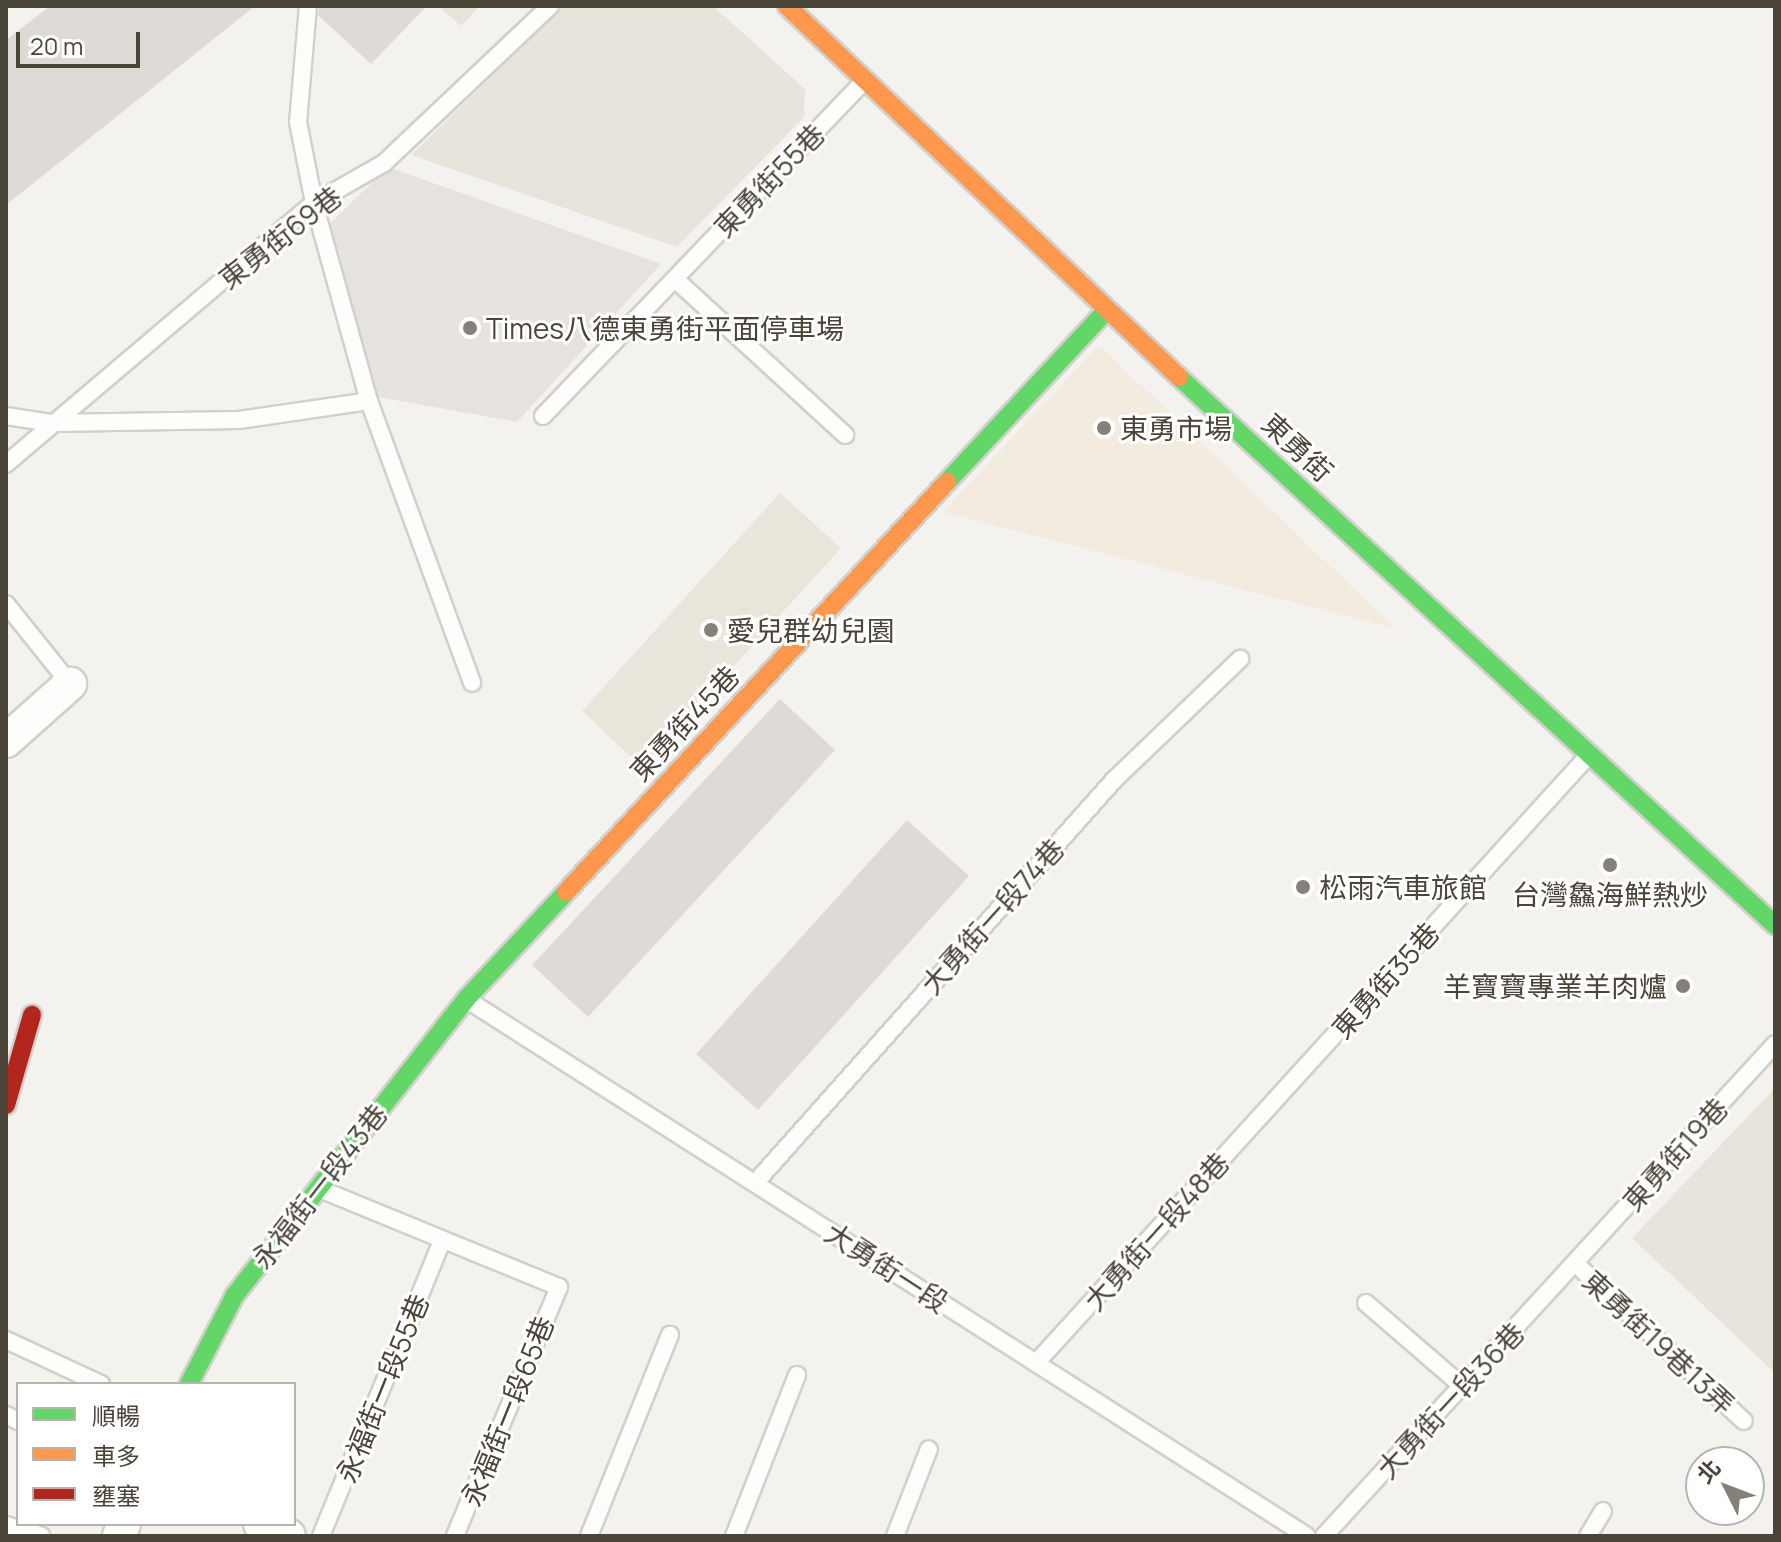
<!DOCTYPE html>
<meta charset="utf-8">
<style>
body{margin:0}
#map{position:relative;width:1781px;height:1542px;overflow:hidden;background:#f4f2ee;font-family:Manrope,"Noto Sans TC",sans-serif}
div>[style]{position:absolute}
.residential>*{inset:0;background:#e7e4dc}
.commercial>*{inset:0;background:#f3ebdf}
.education>*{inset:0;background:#eae5da}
.parking>*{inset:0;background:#e6e3df}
.building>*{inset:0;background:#dedbd6}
.path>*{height:5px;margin-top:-2.5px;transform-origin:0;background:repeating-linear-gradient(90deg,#d3d2cc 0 4px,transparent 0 8px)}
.roads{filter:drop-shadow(2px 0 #d2d0cb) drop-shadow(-2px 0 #d2d0cb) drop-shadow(0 2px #d2d0cb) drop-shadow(0 -2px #d2d0cb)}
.lane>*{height:16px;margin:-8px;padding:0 8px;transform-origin:8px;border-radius:8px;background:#fdfdfc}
.street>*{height:32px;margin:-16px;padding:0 16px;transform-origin:16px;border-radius:16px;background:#fdfdfc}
.fast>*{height:18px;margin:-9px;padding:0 9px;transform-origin:9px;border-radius:9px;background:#63d668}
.slow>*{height:18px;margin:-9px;padding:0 9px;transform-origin:9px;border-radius:9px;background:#ff974d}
.jam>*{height:18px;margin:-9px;padding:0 9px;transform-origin:9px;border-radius:9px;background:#b3261e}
.dots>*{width:22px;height:22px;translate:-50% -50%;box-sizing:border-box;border:4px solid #fff;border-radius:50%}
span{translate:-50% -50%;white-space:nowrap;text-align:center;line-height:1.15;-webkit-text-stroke:6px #fff;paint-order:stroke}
.street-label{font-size:28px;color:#4b4439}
.poi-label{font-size:28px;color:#4b4439}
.left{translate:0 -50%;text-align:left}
.right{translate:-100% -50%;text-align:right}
.frame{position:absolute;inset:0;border:8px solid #4b4439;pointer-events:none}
.legend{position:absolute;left:16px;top:1382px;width:280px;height:144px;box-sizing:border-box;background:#fff;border:2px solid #b7b4b0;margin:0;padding:10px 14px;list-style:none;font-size:24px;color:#4b4439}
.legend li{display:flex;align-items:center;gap:16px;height:40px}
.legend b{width:40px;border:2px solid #b7b4b0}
.north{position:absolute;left:1685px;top:1446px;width:80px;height:80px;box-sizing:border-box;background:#fff;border:2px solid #b7b4b0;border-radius:50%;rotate:312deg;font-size:22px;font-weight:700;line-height:32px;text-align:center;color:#4b4439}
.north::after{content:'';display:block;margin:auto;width:28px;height:36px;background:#868178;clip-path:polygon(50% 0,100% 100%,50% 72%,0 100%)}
.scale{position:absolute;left:16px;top:32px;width:124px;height:36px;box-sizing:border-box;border:4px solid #4b4439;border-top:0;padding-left:10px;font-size:24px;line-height:28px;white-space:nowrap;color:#4b4439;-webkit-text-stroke:6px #fff;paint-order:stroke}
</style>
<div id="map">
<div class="residential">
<div style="clip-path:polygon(438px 6px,480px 6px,461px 26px)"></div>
<div style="clip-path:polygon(564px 6px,713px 6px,805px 89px,804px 117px,677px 247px,411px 155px)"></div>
<div style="clip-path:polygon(1775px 1088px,1775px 1373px,1632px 1238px)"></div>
</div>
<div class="commercial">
<div style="clip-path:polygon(1099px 345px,1396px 629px,943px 512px)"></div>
</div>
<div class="education">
<div style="clip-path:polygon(780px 493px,841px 548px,642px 767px,582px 711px)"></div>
</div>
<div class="parking">
<div style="clip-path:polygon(388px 167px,661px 264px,517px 422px,356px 393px,315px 238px)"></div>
</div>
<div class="building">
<div style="clip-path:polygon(50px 6px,255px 6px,6px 205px,6px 40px)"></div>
<div style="clip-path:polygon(319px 6px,427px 6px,371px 64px,318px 15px)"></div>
<div style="clip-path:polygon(780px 699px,835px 750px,588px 1017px,532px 965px)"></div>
<div style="clip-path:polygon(907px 820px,969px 876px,758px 1110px,696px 1054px)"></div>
</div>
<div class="path">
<div style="left:1049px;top:1536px;width:2px;rotate:-63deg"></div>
</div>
<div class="roads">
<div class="lane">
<div style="left:308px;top:6px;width:116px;rotate:94.9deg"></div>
<div style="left:298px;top:122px;width:83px;rotate:78.8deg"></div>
<div style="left:314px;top:203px;width:205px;rotate:74.5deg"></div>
<div style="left:369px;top:401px;width:300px;rotate:69.9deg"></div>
<div style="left:675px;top:279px;width:231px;rotate:42.5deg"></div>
<div style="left:6px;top:416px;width:47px;rotate:8.7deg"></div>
<div style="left:52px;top:423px;width:187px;rotate:-0.9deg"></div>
<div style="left:239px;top:420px;width:131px;rotate:-8.3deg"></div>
<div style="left:543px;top:416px;width:463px;rotate:-46.2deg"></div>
<div style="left:6px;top:464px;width:404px;rotate:-40.3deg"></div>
<div style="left:314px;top:203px;width:81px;rotate:-29.7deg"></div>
<div style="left:384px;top:163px;width:228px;rotate:-43.4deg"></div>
<div style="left:6px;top:604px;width:102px;rotate:51.3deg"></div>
<div style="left:469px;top:1001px;width:994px;rotate:32.56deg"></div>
<div style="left:755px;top:1183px;width:540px;rotate:-48.3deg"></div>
<div style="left:1114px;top:780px;width:175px;rotate:-43.8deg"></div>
<div style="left:322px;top:1190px;width:256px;rotate:22.3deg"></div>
<div style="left:559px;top:1287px;width:270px;rotate:112.7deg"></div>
<div style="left:1575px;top:1263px;width:231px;rotate:43.1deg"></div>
<div style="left:1366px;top:1303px;width:127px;rotate:40.8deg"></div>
<div style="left:6px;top:1340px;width:105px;rotate:24.9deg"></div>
<div style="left:1036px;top:1363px;width:822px;rotate:-47.71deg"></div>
<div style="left:6px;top:1415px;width:13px;rotate:27deg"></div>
<div style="left:6px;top:1525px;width:37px;rotate:17deg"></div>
<div style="left:321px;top:1536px;width:319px;rotate:-67.7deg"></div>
<div style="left:589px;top:1536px;width:217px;rotate:-68.1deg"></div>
<div style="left:734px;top:1536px;width:173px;rotate:-68.6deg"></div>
<div style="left:895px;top:1536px;width:93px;rotate:-68.7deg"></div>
<div style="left:1324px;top:1536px;width:667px;rotate:-47.49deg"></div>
<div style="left:1588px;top:1536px;width:29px;rotate:-59deg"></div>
</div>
<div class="street">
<div style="left:6px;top:741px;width:86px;rotate:-41.7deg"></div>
<div style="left:260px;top:1524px;width:31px;rotate:22deg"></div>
<div style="left:119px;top:1536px;width:13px;rotate:-67deg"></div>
</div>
<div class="fast">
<div style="left:1179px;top:377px;width:810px;rotate:42.6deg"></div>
<div style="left:947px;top:482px;width:235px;rotate:-47.1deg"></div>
<div style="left:189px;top:1384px;width:100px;rotate:-62.7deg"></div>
<div style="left:235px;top:1295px;width:375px;rotate:-52deg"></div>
<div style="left:466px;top:999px;width:146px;rotate:-46.9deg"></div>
</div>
<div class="slow">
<div style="left:787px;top:6px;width:540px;rotate:43.42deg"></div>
<div style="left:566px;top:892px;width:560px;rotate:-47.1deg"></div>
</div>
<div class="jam">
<div style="left:6px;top:1105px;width:94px;rotate:-73.9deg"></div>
</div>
</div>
<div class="dots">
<div style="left:470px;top:328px;background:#868178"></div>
<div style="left:1104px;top:428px;background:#868178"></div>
<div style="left:711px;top:630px;background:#868178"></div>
<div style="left:1610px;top:865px;background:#868178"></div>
<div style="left:1303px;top:887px;background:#868178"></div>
<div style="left:1683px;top:986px;background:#868178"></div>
</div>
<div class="street-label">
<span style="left:769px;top:180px;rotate:-46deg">東勇街55巷</span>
<span style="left:280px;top:237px;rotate:-38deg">東勇街69巷</span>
<span style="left:1298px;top:447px;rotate:43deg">東勇街</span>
<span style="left:684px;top:723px;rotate:-47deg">東勇街45巷</span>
<span style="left:992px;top:916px;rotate:-48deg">大勇街一段74巷</span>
<span style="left:1385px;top:980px;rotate:-48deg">東勇街35巷</span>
<span style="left:1675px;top:1154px;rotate:-48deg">東勇街19巷</span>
<span style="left:319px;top:1186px;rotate:-52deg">永福街一段43巷</span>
<span style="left:1156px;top:1231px;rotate:-48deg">大勇街一段48巷</span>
<span style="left:887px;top:1267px;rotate:33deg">大勇街一段</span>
<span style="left:1659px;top:1342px;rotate:43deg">東勇街19巷13弄</span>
<span style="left:382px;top:1388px;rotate:-68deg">永福街一段55巷</span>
<span style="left:1450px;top:1400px;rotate:-47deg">大勇街一段36巷</span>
<span style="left:507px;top:1411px;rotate:-68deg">永福街一段65巷</span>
</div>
<div class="poi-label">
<span class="left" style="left:486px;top:328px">Times八德東勇街平面停車場</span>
<span class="left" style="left:1120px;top:428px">東勇市場</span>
<span class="left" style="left:727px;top:630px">愛兒群幼兒園</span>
<span class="left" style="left:1319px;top:887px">松雨汽車旅館</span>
<span style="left:1610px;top:894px">台灣鱻海鮮熱炒</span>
<span class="right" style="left:1667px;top:986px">羊寶寶專業羊肉爐</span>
</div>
<div class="frame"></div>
<ul class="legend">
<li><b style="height:10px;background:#63d668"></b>順暢</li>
<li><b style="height:10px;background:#ff974d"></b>車多</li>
<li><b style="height:10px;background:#b3261e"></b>壅塞</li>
</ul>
<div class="north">北</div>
<div class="scale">20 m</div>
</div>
